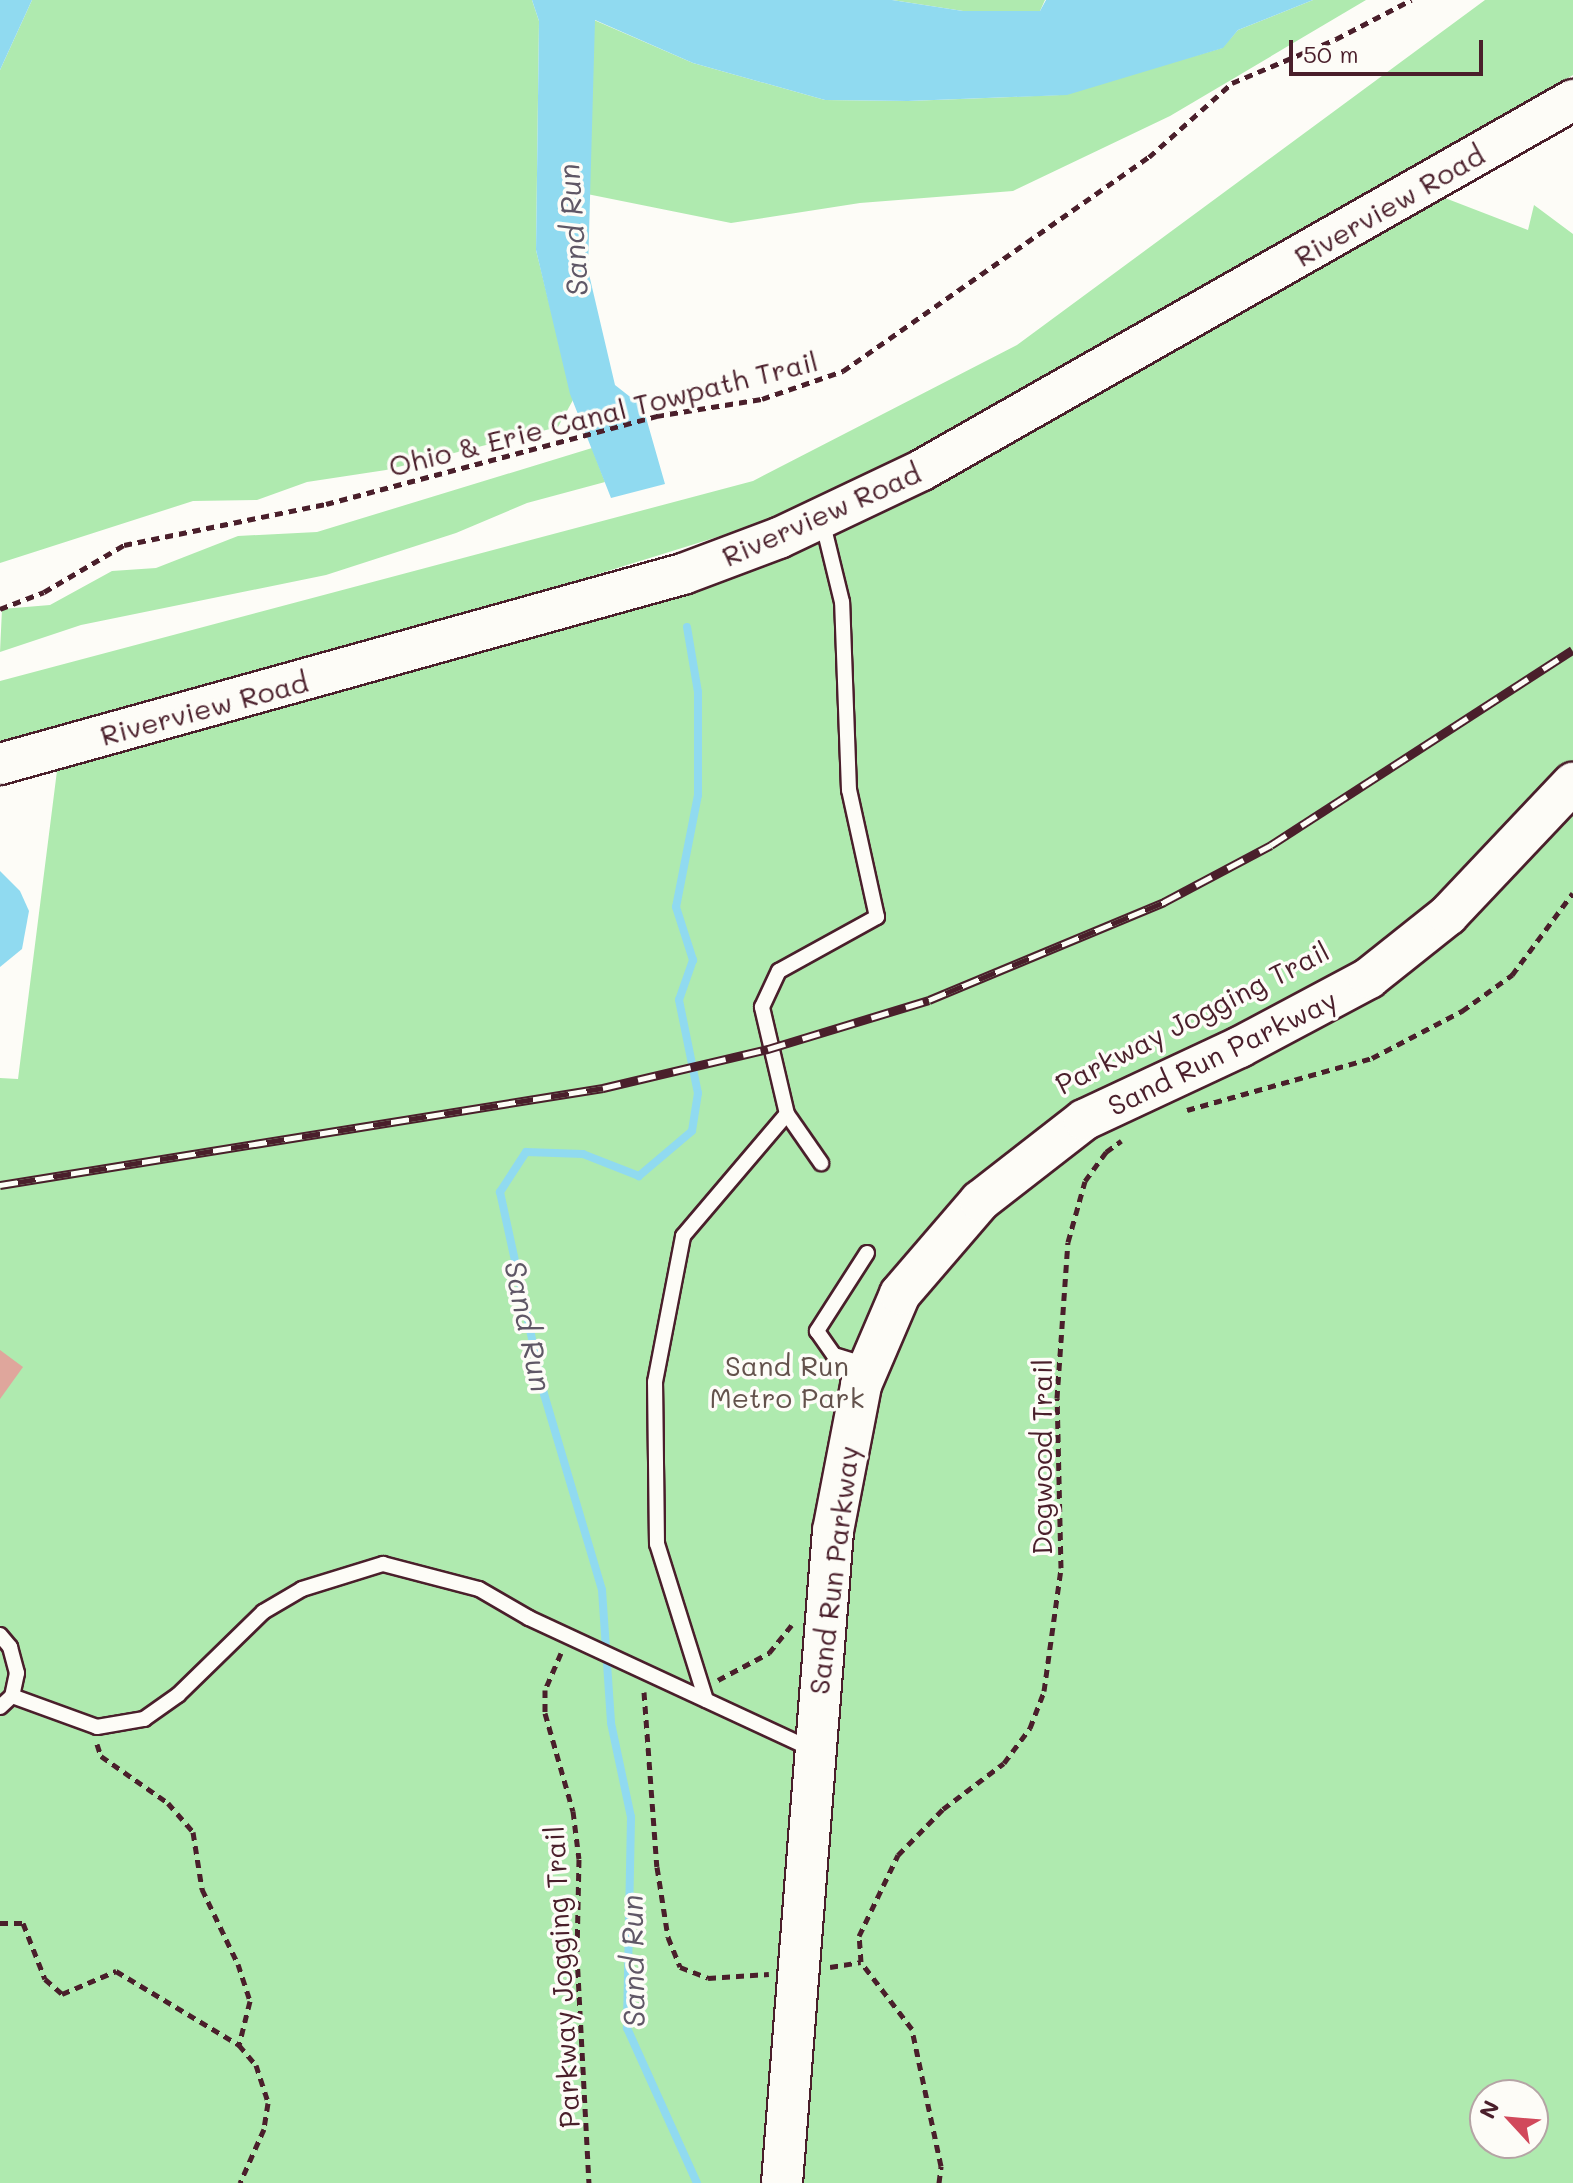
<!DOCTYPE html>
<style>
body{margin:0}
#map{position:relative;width:1573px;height:2183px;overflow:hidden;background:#fdfcf7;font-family:Mali,sans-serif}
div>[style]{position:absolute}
.green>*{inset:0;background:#afeaaf}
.water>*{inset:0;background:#90daf0}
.stream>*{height:8px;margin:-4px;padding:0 4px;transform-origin:4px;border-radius:4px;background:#90daf0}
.building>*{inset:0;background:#dfa69c}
.path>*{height:5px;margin-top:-2.5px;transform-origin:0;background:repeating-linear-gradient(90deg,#4a1f2b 0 8px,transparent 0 14px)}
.roads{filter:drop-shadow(2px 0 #4a1f2b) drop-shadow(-2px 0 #4a1f2b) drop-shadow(0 2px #4a1f2b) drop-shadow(0 -2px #4a1f2b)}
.lane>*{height:14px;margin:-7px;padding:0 7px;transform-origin:7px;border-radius:7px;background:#fdfcf7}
.secondary>*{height:40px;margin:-20px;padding:0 20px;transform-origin:20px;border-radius:20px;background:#fdfcf7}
.rail>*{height:9px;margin-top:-4.5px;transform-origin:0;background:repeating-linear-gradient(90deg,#fdfcf7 0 18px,#4a1f2b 0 36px);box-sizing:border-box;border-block:2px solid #4a1f2b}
span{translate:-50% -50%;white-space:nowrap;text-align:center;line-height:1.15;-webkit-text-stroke:7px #fdfcf7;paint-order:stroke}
.street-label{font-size:28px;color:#4a1f2b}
.park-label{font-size:28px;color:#63524c}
.water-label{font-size:30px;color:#5f5766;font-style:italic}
.north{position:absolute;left:1469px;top:2079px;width:80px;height:80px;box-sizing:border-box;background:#fdfcf7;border:2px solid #b5a4a5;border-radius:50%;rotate:296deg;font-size:22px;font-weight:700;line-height:32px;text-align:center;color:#4a1f2b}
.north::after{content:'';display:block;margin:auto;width:28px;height:36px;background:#d1495b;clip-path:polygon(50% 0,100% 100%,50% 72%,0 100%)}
.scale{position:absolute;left:1289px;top:40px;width:194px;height:36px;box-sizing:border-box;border:4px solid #4a1f2b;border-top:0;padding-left:10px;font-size:24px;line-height:28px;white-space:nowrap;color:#4a1f2b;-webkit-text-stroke:6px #fdfcf7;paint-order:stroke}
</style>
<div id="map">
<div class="green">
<div style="clip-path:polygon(32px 0,532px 0,539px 21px,536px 250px,573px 400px,558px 427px,386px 470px,307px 482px,257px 500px,193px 501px,0 563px,0 70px)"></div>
<div style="clip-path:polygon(892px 0,1045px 0,1040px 11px,963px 11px)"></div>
<div style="clip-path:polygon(1313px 0,1366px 0,1170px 116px,1013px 191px,860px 203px,731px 223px,587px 194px,594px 20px,693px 63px,825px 100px,908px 101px,1060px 95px,1222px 48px,1238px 30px)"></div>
<div style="clip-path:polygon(1485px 0,1573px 0,1573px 75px,1223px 284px,900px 459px,785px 516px,473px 613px,0 749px,0 681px,753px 481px,1017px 345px)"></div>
<div style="clip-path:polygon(evenodd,1419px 188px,1528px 230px,1534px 205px,1573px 234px,1573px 2183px,0 2183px,0 1078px,18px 1079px,60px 747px,683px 574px,1419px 188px,1485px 2095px,1533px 2095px,1533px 2143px,1485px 2143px,1485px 2095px)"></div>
<div style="clip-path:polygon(592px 448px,605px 482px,527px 503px,456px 533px,326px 575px,81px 625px,0 652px,2px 609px,50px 605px,112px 571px,156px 568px,238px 536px,317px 532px)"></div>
</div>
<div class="water">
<div style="clip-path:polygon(0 0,32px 0,0 70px)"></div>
<div style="clip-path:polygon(532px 0,892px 0,963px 11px,1040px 11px,1046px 0,1313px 0,1238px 30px,1223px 48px,1067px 95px,908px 101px,825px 100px,693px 63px,595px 20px,588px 270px,615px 385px,643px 407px,665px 484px,611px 498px,570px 394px,536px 250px,539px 21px)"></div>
<div style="clip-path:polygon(0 871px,20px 891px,29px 911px,22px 949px,0 967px)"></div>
</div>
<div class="stream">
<div style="left:687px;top:627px;width:66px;rotate:80.4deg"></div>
<div style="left:698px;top:692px;width:103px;rotate:90deg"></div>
<div style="left:698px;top:795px;width:114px;rotate:101.1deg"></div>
<div style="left:676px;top:907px;width:56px;rotate:72.2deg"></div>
<div style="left:693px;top:960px;width:42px;rotate:109.3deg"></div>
<div style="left:679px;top:1000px;width:95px;rotate:78.5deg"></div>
<div style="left:698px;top:1093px;width:38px;rotate:99deg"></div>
<div style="left:692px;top:1131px;width:70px;rotate:139.7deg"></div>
<div style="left:639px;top:1176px;width:60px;rotate:-158.6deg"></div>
<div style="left:583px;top:1154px;width:57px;rotate:-178deg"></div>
<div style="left:526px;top:1152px;width:48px;rotate:123deg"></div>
<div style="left:500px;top:1192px;width:207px;rotate:77.7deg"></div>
<div style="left:544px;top:1394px;width:204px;rotate:73.5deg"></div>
<div style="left:602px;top:1590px;width:133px;rotate:86.1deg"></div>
<div style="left:611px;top:1723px;width:96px;rotate:78deg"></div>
<div style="left:631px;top:1817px;width:211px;rotate:91.1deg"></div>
<div style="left:627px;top:2028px;width:170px;rotate:65.7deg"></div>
</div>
<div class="building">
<div style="clip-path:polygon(0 1350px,23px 1367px,0 1399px)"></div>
</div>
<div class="path">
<div style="left:0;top:609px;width:47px;rotate:-21.1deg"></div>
<div style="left:44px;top:592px;width:93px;rotate:-30.4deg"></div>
<div style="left:124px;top:545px;width:206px;rotate:-11.5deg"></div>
<div style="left:326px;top:504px;width:342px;rotate:-14.9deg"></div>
<div style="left:656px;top:416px;width:107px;rotate:-9.1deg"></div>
<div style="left:762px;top:399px;width:86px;rotate:-19.1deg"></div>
<div style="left:843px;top:371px;width:373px;rotate:-35deg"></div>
<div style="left:1149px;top:157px;width:111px;rotate:-41.7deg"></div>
<div style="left:1232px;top:83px;width:113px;rotate:-22.9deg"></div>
<div style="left:1336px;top:39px;width:85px;rotate:-27.5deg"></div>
<div style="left:1187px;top:1110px;width:192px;rotate:-15.7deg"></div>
<div style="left:1372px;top:1058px;width:102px;rotate:-27.6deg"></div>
<div style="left:1462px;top:1011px;width:62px;rotate:-35.8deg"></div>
<div style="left:1512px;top:975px;width:102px;rotate:-53.4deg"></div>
<div style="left:561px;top:1653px;width:40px;rotate:113.4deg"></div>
<div style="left:545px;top:1690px;width:23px;rotate:90deg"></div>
<div style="left:545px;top:1713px;width:102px;rotate:74.1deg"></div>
<div style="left:573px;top:1811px;width:48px;rotate:82.9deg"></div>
<div style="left:579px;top:1859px;width:96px;rotate:91.2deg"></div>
<div style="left:577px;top:1955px;width:228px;rotate:87deg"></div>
<div style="left:718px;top:1680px;width:58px;rotate:-27.9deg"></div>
<div style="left:769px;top:1653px;width:36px;rotate:-51deg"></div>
<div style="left:644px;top:1692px;width:175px;rotate:85.8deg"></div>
<div style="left:657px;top:1867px;width:71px;rotate:81.1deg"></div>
<div style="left:668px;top:1937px;width:32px;rotate:68deg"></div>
<div style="left:680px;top:1967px;width:30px;rotate:21deg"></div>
<div style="left:708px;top:1978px;width:61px;rotate:-3.8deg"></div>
<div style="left:97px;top:1744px;width:13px;rotate:72deg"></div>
<div style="left:101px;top:1756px;width:82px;rotate:35deg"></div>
<div style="left:168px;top:1803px;width:38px;rotate:49deg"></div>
<div style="left:193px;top:1832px;width:58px;rotate:81deg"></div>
<div style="left:202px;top:1889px;width:83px;rotate:64.4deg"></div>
<div style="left:238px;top:1964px;width:39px;rotate:72deg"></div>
<div style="left:250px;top:2001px;width:45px;rotate:104deg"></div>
<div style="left:239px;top:2045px;width:26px;rotate:50deg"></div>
<div style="left:256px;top:2065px;width:40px;rotate:72deg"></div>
<div style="left:268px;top:2103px;width:26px;rotate:99deg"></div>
<div style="left:264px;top:2129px;width:59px;rotate:114deg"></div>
<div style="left:0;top:1923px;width:23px"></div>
<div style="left:23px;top:1923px;width:60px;rotate:68.6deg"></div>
<div style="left:45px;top:1979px;width:23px;rotate:41deg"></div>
<div style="left:62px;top:1994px;width:59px;rotate:-23.1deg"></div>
<div style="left:116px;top:1971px;width:144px;rotate:31deg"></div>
<div style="left:830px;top:1967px;width:31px;rotate:-9deg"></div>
<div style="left:939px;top:2183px;width:17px;rotate:-83deg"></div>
<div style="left:941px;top:2166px;width:140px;rotate:-102deg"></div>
<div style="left:912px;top:2029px;width:84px;rotate:-127.3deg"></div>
<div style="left:861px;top:1962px;width:26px;rotate:-94deg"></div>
<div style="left:859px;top:1936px;width:90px;rotate:-64.3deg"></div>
<div style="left:898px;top:1855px;width:64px;rotate:-45.6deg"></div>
<div style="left:943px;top:1809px;width:76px;rotate:-37deg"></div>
<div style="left:1004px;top:1763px;width:44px;rotate:-53.4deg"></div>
<div style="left:1030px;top:1728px;width:40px;rotate:-69deg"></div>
<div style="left:1044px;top:1691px;width:124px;rotate:-82.1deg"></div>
<div style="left:1061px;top:1568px;width:170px;rotate:-91.3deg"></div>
<div style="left:1057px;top:1398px;width:156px;rotate:-86deg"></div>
<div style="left:1068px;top:1242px;width:63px;rotate:-74.4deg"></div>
<div style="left:1085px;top:1181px;width:36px;rotate:-54deg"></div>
<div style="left:1106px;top:1152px;width:19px;rotate:-36deg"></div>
</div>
<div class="roads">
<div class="lane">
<div style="left:787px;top:1114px;width:60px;rotate:55.2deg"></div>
<div style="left:867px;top:1253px;width:93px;rotate:122.7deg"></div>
<div style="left:817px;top:1331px;width:29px;rotate:55deg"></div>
<div style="left:834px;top:1355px;width:34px;rotate:17deg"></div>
<div style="left:0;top:1635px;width:16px;rotate:50deg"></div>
<div style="left:10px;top:1647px;width:27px;rotate:75deg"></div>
<div style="left:17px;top:1673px;width:24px;rotate:102deg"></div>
<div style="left:12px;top:1696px;width:16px;rotate:137deg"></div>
<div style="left:12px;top:1696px;width:90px;rotate:20deg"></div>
<div style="left:97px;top:1727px;width:48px;rotate:-9.7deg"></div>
<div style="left:144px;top:1719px;width:42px;rotate:-35.2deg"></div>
<div style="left:178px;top:1695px;width:119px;rotate:-44.3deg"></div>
<div style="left:263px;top:1612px;width:45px;rotate:-30.5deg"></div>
<div style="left:302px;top:1589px;width:85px;rotate:-17.2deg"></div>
<div style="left:383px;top:1564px;width:99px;rotate:14.6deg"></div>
<div style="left:479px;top:1589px;width:58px;rotate:30.1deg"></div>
<div style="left:529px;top:1618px;width:313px;rotate:24.9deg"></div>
<div style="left:706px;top:1700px;width:164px;rotate:-107.4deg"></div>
<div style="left:657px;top:1544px;width:162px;rotate:-90.7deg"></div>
<div style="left:655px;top:1382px;width:149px;rotate:-79.1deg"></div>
<div style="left:683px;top:1236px;width:160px;rotate:-49.6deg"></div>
<div style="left:787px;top:1114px;width:110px;rotate:-103.2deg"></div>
<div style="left:762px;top:1007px;width:40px;rotate:-65deg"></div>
<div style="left:779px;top:971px;width:112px;rotate:-28.9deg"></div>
<div style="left:877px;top:917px;width:130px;rotate:-102.4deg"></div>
<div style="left:849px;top:790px;width:188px;rotate:-92.1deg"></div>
<div style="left:842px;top:602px;width:84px;rotate:-103.7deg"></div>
</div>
<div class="secondary">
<div style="left:0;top:764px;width:709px;rotate:-15.55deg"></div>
<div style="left:683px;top:574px;width:103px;rotate:-20.6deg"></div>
<div style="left:779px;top:538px;width:158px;rotate:-25.4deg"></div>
<div style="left:922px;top:470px;width:749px;rotate:-29.61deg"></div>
<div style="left:782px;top:2183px;width:654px;rotate:-85.53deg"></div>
<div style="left:833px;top:1531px;width:149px;rotate:-79.1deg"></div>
<div style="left:861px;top:1385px;width:99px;rotate:-66.8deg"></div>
<div style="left:900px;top:1294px;width:123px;rotate:-49.3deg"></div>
<div style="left:980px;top:1201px;width:132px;rotate:-37.9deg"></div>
<div style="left:1084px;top:1120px;width:172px;rotate:-25.1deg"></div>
<div style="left:1240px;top:1047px;width:146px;rotate:-28.1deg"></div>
<div style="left:1369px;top:978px;width:101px;rotate:-38.6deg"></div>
<div style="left:1448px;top:915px;width:182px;rotate:-46.6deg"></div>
</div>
</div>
<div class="rail">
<div style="left:0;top:1185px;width:611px;rotate:-9.14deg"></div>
<div style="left:603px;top:1088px;width:170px;rotate:-13.3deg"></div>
<div style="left:768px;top:1049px;width:168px;rotate:-16.9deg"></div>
<div style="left:929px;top:1000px;width:255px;rotate:-22.6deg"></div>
<div style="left:1164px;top:902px;width:121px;rotate:-28deg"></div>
<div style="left:1271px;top:845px;width:359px;rotate:-32.9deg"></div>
</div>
<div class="street-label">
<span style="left:1389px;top:205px;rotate:-30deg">Riverview Road</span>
<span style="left:603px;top:413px;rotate:-14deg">Ohio &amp; Erie Canal Towpath Trail</span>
<span style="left:821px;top:514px;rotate:-24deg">Riverview Road</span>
<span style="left:204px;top:708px;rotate:-15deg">Riverview Road</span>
<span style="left:1192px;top:1017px;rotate:-27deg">Parkway Jogging Trail</span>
<span style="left:1222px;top:1052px;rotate:-26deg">Sand Run Parkway</span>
<span style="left:1041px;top:1457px;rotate:-90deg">Dogwood Trail</span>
<span style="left:833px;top:1570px;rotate:-83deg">Sand Run Parkway</span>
<span style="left:561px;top:1977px;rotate:-93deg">Parkway Jogging Trail</span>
</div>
<div class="park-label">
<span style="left:787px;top:1381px">Sand Run<br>Metro Park</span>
</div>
<div class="water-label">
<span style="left:572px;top:230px;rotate:-94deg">Sand Run</span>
<span style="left:529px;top:1326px;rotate:78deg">Sand Run</span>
<span style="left:632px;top:1961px;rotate:-91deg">Sand Run</span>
</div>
<div class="north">N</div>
<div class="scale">50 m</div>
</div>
